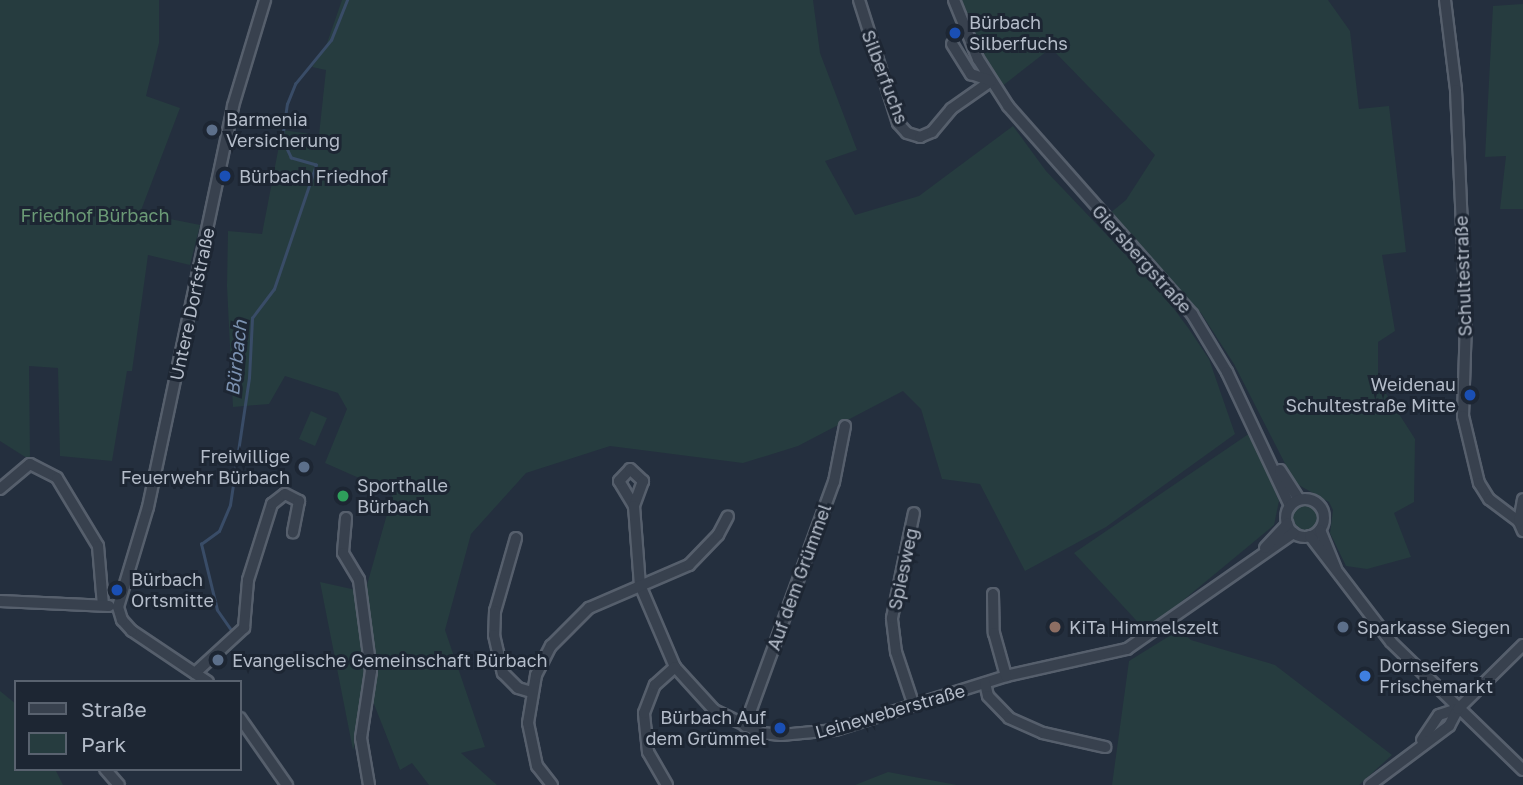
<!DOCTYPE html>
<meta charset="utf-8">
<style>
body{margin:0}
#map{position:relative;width:1523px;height:785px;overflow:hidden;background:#242f3e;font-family:"Golos Text",sans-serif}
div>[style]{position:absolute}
.green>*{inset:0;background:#263c3f}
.round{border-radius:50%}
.stream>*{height:2.5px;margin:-1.25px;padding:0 1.25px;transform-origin:1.25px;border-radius:1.25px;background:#394c67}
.roads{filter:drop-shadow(2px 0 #565f6c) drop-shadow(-2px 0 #565f6c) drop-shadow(0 2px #565f6c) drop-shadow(0 -2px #565f6c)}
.minor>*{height:10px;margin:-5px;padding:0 5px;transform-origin:5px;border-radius:5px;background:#38414e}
.minor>.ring{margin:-5px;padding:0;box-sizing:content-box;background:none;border:10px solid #38414e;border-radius:50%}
.dots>*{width:19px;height:19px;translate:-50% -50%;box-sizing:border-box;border:4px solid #1d2633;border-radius:50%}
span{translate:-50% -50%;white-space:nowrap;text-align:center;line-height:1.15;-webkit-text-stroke:6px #1d2633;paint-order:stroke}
.poi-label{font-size:18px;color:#b4bcc9}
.left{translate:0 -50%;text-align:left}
.right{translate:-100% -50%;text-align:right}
.street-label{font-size:18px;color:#b4bcc9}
.park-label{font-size:18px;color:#6b9a76}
.water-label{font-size:19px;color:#7c92b1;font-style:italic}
.legend{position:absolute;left:14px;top:680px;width:228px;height:91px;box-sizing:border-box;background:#1d2633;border:2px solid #59626f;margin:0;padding:9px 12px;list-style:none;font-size:21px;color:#b4bcc9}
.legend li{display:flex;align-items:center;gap:14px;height:35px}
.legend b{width:35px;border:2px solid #59626f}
</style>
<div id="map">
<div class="green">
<div style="clip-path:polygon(0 0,159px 0,159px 43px,146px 96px,180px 108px,140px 213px,200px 225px,190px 265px,148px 255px,132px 371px,127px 371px,112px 461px,60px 456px,58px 368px,29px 366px,30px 460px,0 441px)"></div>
<div style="clip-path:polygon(342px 0,813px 0,820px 53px,857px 150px,825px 161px,855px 215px,919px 196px,1013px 126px,1046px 171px,1162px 293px,1189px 329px,1209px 359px,1235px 434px,1106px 527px,1025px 571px,980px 484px,942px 479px,921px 409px,903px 391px,798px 446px,743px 463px,610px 446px,526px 473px,471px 534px,445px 630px,485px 747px,461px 753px,497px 785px,429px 785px,412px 763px,400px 770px,370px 694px,353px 750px,320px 582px,365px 592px,393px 493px,325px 463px,347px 409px,338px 393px,285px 376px,269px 404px,233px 407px,227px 286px,228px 231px,262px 234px,282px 130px,319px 135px,326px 70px,312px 67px,326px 46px)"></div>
<div style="clip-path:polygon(962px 0,1328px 0,1350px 31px,1359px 109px,1389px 106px,1406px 252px,1382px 255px,1395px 331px,1378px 342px,1378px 381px,1415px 439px,1414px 502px,1394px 513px,1411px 557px,1367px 569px,1346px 566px,1330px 533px,1333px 510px,1329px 502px,1295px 483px,1234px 364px,1201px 313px,1109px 214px,1126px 200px,1155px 155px,1051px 48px,1001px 87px,966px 22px)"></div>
<div style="clip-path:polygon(1523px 4px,1523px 209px,1500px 209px,1506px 156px,1485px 157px,1493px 6px)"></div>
<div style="clip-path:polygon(311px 411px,327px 418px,315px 446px,299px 439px)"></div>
<div style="clip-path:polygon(1250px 433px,1279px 501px,1274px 525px,1146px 631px,1074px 553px)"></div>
<div class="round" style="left:1293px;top:506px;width:24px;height:24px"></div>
<div style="clip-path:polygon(1179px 630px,1191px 640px,1275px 665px,1392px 755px,1359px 785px,1112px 785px,1129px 661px)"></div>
<div style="clip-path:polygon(0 691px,16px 704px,16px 769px,55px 769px,63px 785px,0 785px)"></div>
<div style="clip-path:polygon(888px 772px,941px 782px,957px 785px,855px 785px)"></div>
</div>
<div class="stream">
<div style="left:233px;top:633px;width:28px;rotate:-125deg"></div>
<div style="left:217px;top:610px;width:68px;rotate:-103.6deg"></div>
<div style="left:201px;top:544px;width:22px;rotate:-36deg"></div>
<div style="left:219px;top:531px;width:28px;rotate:-67deg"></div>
<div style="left:230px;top:505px;width:128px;rotate:-81.5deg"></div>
<div style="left:249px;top:378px;width:60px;rotate:-87.1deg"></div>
<div style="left:252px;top:318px;width:36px;rotate:-53deg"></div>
<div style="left:274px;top:289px;width:131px;rotate:-71.3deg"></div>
<div style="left:316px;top:165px;width:26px;rotate:-164deg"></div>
<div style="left:291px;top:158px;width:21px;rotate:-115deg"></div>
<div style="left:282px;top:139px;width:35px;rotate:-82deg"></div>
<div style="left:287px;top:104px;width:22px;rotate:-68deg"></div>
<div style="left:295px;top:84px;width:57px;rotate:-50.7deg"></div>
<div style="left:331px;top:40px;width:43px;rotate:-68.2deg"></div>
<div style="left:206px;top:654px;width:28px;rotate:-39deg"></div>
</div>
<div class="roads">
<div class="minor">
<div style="left:859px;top:0;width:129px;rotate:72.4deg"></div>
<div style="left:898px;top:123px;width:13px;rotate:48deg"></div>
<div style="left:907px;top:133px;width:14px;rotate:17deg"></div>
<div style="left:920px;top:137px;width:13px;rotate:-23deg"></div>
<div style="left:932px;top:132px;width:30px;rotate:-50deg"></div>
<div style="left:951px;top:109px;width:49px;rotate:-35deg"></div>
<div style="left:954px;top:0;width:64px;rotate:67.9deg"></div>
<div style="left:978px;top:59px;width:56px;rotate:57.4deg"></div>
<div style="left:1008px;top:106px;width:278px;rotate:48.5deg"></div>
<div style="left:1192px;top:314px;width:68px;rotate:58.9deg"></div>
<div style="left:1227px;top:372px;width:148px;rotate:64.8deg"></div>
<div style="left:1445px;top:0;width:91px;rotate:83deg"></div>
<div style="left:1456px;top:90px;width:231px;rotate:87.5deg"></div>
<div style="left:1466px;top:321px;width:95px;rotate:91.8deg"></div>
<div style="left:1463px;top:416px;width:69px;rotate:76.6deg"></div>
<div style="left:1479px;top:483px;width:19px;rotate:58deg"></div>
<div style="left:1489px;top:499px;width:38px;rotate:37deg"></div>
<div style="left:1519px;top:522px;width:10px;rotate:66deg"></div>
<div style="left:952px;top:44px;width:36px;rotate:58deg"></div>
<div style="left:971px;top:74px;width:21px;rotate:19deg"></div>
<div style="left:1280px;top:470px;width:35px;rotate:57deg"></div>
<div style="left:0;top:489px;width:39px;rotate:-40deg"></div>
<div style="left:30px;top:464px;width:30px;rotate:27deg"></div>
<div style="left:57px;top:478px;width:79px;rotate:58.9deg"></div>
<div style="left:98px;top:546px;width:59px;rotate:85.2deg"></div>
<div class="ring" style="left:1286px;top:499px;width:28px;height:28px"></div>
<div style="left:634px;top:506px;width:29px;rotate:-121deg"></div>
<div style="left:619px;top:481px;width:16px;rotate:-47deg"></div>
<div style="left:630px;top:469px;width:18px;rotate:43deg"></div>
<div style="left:643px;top:481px;width:27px;rotate:110deg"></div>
<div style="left:634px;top:506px;width:79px;rotate:85.7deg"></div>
<div style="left:640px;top:585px;width:89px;rotate:66.9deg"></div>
<div style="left:675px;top:667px;width:58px;rotate:47.8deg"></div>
<div style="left:714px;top:710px;width:53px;rotate:25.6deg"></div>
<div style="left:762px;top:733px;width:19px;rotate:6deg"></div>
<div style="left:781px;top:735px;width:54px;rotate:-5.3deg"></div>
<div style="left:835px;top:730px;width:179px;rotate:-17.5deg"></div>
<div style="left:1006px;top:676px;width:124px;rotate:-12.6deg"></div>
<div style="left:1127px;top:649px;width:203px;rotate:-34.9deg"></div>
<div style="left:346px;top:518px;width:35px;rotate:95deg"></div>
<div style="left:343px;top:553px;width:31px;rotate:59deg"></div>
<div style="left:359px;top:580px;width:92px;rotate:82.5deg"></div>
<div style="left:371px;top:671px;width:68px;rotate:98.5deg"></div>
<div style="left:361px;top:738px;width:48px;rotate:80.3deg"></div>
<div style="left:1519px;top:522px;width:23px;rotate:-80deg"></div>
<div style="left:1320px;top:530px;width:42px;rotate:67.7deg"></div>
<div style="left:1310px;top:536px;width:133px;rotate:52.6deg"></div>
<div style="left:1391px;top:642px;width:184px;rotate:44.1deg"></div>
<div style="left:516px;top:538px;width:76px;rotate:106deg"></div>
<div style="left:495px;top:611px;width:24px;rotate:92deg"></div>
<div style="left:494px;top:635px;width:39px;rotate:77deg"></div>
<div style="left:503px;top:673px;width:21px;rotate:45deg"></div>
<div style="left:518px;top:688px;width:14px;rotate:17deg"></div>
<div style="left:1265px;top:548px;width:33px;rotate:-47deg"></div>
<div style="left:993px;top:594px;width:39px;rotate:89deg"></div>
<div style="left:994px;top:633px;width:45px;rotate:74.4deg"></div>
<div style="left:0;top:601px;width:109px;rotate:2.6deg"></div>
<div style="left:195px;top:673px;width:67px;rotate:-42.6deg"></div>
<div style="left:244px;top:628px;width:48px;rotate:-85.2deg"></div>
<div style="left:248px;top:580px;width:80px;rotate:-72.5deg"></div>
<div style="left:272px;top:504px;width:16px;rotate:-38deg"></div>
<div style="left:285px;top:494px;width:16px;rotate:27deg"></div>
<div style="left:299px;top:501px;width:32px;rotate:101deg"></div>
<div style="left:208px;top:682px;width:92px;rotate:-146.1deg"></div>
<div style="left:132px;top:631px;width:15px;rotate:-132deg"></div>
<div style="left:122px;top:620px;width:14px;rotate:-107deg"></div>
<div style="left:118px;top:607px;width:104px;rotate:-73.3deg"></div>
<div style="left:148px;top:507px;width:410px;rotate:-78deg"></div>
<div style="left:233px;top:106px;width:111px;rotate:-73.2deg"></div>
<div style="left:985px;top:683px;width:13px;rotate:77deg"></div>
<div style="left:988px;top:696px;width:30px;rotate:46deg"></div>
<div style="left:1009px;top:718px;width:37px;rotate:24deg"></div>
<div style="left:1043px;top:733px;width:64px;rotate:12.7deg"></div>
<div style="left:914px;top:706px;width:57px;rotate:-108.4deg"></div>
<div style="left:896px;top:652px;width:34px;rotate:-97deg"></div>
<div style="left:892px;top:618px;width:107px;rotate:-78.2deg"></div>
<div style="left:240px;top:718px;width:82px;rotate:55deg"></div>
<div style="left:745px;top:726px;width:260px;rotate:-70deg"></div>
<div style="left:834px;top:482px;width:57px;rotate:-78.9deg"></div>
<div style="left:1422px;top:740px;width:30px;rotate:-56deg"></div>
<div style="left:1439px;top:715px;width:20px;rotate:-18deg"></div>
<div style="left:105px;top:769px;width:21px;rotate:49deg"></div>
<div style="left:552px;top:785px;width:24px;rotate:-128deg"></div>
<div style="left:537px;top:766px;width:44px;rotate:-101.8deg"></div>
<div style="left:528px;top:723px;width:49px;rotate:-80.5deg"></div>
<div style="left:536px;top:675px;width:33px;rotate:-63deg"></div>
<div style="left:551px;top:646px;width:54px;rotate:-45deg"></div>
<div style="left:589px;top:608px;width:109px;rotate:-23.3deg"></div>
<div style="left:689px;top:565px;width:42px;rotate:-46deg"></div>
<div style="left:718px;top:535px;width:21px;rotate:-62deg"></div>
<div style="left:667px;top:785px;width:38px;rotate:-120deg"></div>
<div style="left:648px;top:752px;width:39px;rotate:-96deg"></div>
<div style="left:644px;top:713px;width:30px;rotate:-69deg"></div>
<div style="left:655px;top:685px;width:27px;rotate:-42deg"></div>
<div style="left:1370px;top:785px;width:99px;rotate:-36.8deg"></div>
<div style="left:1449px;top:726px;width:19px;rotate:-62deg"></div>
<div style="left:1458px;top:709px;width:91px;rotate:-44.6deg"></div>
</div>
</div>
<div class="dots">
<div style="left:955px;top:33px;background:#1a4fb4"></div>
<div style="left:212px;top:130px;background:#5c6f8a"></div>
<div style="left:225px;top:176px;background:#1a4fb4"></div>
<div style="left:1470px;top:395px;background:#1a4fb4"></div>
<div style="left:304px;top:467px;background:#5c6f8a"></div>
<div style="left:343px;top:496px;background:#2e9e5b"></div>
<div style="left:117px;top:590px;background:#1a4fb4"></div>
<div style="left:1055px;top:627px;background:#8d6e63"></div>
<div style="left:1343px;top:627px;background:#5c6f8a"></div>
<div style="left:218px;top:660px;background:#5c6f8a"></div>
<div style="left:1365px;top:676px;background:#3f7fe0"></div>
<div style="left:780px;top:728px;background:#1a4fb4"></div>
</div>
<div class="poi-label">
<span class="left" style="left:969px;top:33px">Bürbach<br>Silberfuchs</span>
<span class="left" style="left:226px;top:130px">Barmenia<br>Versicherung</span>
<span class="left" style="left:239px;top:176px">Bürbach Friedhof</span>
<span class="right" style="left:1456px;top:395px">Weidenau<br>Schultestraße Mitte</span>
<span class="right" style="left:290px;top:467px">Freiwillige<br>Feuerwehr Bürbach</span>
<span class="left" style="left:357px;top:496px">Sporthalle<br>Bürbach</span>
<span class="left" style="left:131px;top:590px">Bürbach<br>Ortsmitte</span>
<span class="left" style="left:1069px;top:627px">KiTa Himmelszelt</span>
<span class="left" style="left:1357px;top:627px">Sparkasse Siegen</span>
<span class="left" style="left:232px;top:660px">Evangelische Gemeinschaft Bürbach</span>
<span class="left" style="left:1379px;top:676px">Dornseifers<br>Frischemarkt</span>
<span class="right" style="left:766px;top:728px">Bürbach Auf<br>dem Grümmel</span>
</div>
<div class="street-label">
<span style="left:885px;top:77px;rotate:69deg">Silberfuchs</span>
<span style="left:1142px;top:259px;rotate:48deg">Giersbergstraße</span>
<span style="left:1463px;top:276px;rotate:-92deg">Schultestraße</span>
<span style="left:192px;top:304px;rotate:-78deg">Untere Dorfstraße</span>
<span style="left:903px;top:569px;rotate:-78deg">Spiesweg</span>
<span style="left:799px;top:577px;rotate:-70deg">Auf dem Grümmel</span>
<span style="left:890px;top:711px;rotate:-16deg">Leineweberstraße</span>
</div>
<div class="park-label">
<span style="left:95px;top:215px">Friedhof Bürbach</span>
</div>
<div class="water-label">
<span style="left:236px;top:358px;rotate:-84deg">Bürbach</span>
</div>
<ul class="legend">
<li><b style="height:9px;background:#38414e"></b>Straße</li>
<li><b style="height:19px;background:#263c3f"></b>Park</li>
</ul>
</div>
